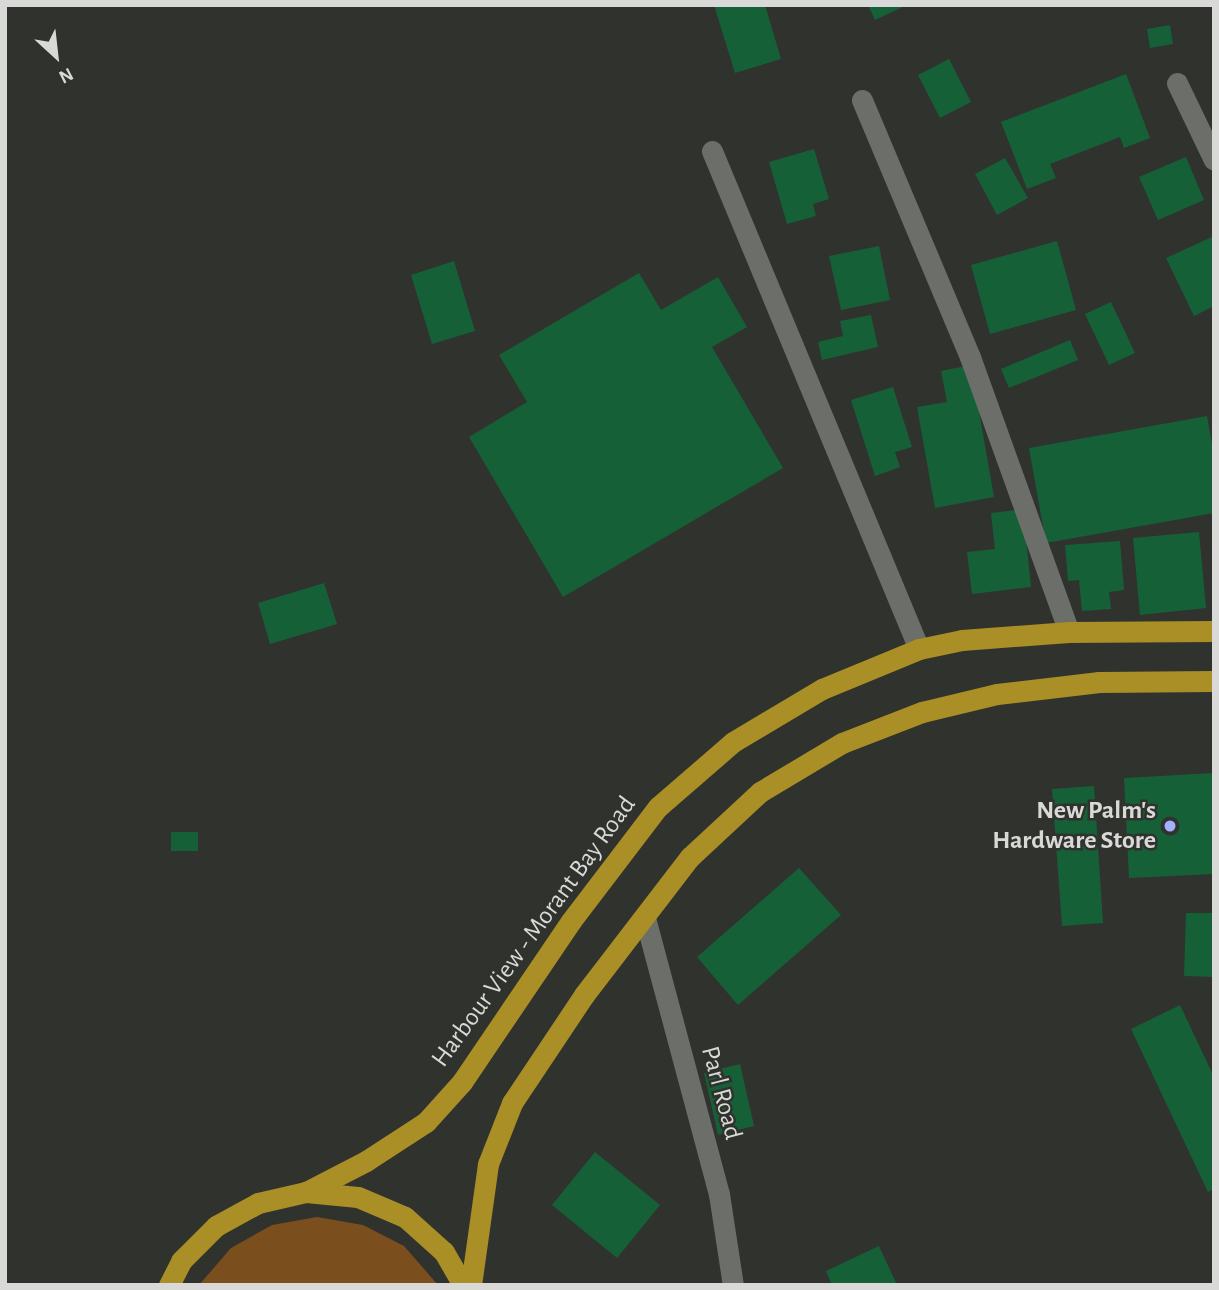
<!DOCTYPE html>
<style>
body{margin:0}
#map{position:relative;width:1219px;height:1290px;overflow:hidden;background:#30322e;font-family:"Alegreya Sans",sans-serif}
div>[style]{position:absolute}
.green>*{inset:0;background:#7b4e1e}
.building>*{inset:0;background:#166038}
.minor>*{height:21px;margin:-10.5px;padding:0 10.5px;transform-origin:10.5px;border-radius:10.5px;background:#6c6e6a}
.highway>*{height:21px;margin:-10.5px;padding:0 10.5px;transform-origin:10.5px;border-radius:10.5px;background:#a98f26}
.dots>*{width:19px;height:19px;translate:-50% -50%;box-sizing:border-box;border:4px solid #30322e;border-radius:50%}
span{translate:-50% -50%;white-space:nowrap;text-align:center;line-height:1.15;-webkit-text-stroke:5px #30322e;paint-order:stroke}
.poi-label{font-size:26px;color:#d9dad7;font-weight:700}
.right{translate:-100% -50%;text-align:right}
.street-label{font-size:26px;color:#d9dad7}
.frame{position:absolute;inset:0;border:7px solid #d9dad7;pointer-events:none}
.north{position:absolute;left:21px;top:21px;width:70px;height:70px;-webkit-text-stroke:5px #30322e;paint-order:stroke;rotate:153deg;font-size:19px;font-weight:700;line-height:28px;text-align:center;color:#d9dad7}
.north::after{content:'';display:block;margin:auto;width:24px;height:32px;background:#d9dad7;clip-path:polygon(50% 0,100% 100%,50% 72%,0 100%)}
</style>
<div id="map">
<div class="green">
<div style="clip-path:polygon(317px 1217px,363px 1225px,404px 1246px,438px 1285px,199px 1285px,231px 1248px,272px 1225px)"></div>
</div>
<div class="building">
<div style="clip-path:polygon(714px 5px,765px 5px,781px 59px,735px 73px)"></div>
<div style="clip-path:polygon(868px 5px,907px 5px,875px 20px)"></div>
<div style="clip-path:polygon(1170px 25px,1173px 44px,1150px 48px,1147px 29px)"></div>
<div style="clip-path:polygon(949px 59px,971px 102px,940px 118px,918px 75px)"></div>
<div style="clip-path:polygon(1126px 74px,1150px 138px,1124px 148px,1120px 137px,1050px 164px,1056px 178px,1027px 189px,1001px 122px)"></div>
<div style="clip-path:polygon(814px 149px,829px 199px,813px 204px,816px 216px,787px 224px,769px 162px)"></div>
<div style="clip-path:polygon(1186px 157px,1204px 200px,1158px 220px,1139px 177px)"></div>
<div style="clip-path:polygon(1005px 158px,1028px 198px,997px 215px,975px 174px)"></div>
<div style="clip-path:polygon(1214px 236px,1214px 306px,1194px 316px,1166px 258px)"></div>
<div style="clip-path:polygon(1057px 241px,1076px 310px,990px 334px,971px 265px)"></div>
<div style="clip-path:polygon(879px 246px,890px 300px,841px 310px,829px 256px)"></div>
<div style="clip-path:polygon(454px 261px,475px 331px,432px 344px,411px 275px)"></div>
<div style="clip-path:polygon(639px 273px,661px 310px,718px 277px,747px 327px,712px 347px,783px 468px,563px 597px,469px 437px,527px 402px,499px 355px)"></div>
<div style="clip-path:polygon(1111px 302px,1135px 353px,1109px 365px,1085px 314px)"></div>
<div style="clip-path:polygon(871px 315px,878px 347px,822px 360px,818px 342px,843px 336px,840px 321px)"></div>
<div style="clip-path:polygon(1070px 340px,1078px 360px,1009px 388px,1001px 369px)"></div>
<div style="clip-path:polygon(971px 365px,994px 497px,935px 508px,917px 407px,947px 402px,941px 371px)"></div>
<div style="clip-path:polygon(893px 387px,912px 447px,895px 452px,900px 467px,875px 476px,851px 400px)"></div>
<div style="clip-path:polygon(1207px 416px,1214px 455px,1214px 513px,1046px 543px,1029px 448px)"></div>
<div style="clip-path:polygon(1023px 509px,1031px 587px,972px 594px,967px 552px,995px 549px,991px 513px)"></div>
<div style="clip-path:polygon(1199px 532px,1206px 608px,1140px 615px,1133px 538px)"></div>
<div style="clip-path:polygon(1120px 541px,1124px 590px,1109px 592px,1111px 609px,1082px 611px,1079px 580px,1068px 581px,1065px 545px)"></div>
<div style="clip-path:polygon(324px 583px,337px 624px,270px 644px,258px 603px)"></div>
<div style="clip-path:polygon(1214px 773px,1214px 874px,1129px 878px,1124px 778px)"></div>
<div style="clip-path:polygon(1094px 786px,1103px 923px,1062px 926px,1052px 789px)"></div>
<div style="clip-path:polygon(171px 832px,198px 832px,198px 851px,171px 851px)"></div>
<div style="clip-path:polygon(799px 868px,841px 915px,738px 1005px,697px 957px)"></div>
<div style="clip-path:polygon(1186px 913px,1214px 913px,1214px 977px,1184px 976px)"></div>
<div style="clip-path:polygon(1180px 1005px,1214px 1077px,1214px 1189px,1208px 1192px,1131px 1029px)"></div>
<div style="clip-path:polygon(740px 1064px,754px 1126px,718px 1135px,704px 1073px)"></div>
<div style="clip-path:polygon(595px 1152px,660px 1205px,617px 1258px,552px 1205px)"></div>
<div style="clip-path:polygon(879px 1246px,897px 1285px,832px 1285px,826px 1271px)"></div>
</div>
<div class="minor">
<div style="left:1177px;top:83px;width:85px;rotate:64.3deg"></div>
<div style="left:862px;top:100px;width:279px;rotate:67.2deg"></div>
<div style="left:970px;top:357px;width:292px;rotate:70.2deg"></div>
<div style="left:712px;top:151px;width:539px;rotate:67.43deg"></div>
<div style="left:645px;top:918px;width:286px;rotate:75deg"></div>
<div style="left:719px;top:1194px;width:92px;rotate:81.3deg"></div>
</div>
<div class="highway">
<div style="left:306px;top:1192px;width:68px;rotate:-27.3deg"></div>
<div style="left:366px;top:1161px;width:72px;rotate:-33deg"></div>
<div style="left:426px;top:1122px;width:54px;rotate:-48deg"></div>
<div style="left:462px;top:1082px;width:194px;rotate:-55.9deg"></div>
<div style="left:571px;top:921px;width:143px;rotate:-52.7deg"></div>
<div style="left:658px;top:807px;width:99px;rotate:-40.9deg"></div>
<div style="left:733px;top:742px;width:104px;rotate:-30.8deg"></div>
<div style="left:822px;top:689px;width:105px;rotate:-22.4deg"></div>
<div style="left:919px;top:649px;width:44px;rotate:-11.8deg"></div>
<div style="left:962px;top:640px;width:107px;rotate:-4.3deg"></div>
<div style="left:1069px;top:632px;width:145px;rotate:-0.4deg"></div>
<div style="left:169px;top:1285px;width:27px;rotate:-63deg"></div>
<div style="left:181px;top:1261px;width:49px;rotate:-45deg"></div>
<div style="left:216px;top:1226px;width:48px;rotate:-28.7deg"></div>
<div style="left:258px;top:1203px;width:49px;rotate:-12.9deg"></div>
<div style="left:306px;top:1192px;width:52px;rotate:5.5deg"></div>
<div style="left:358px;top:1197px;width:51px;rotate:23.1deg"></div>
<div style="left:405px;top:1217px;width:52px;rotate:41.9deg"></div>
<div style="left:444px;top:1252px;width:38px;rotate:60deg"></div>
<div style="left:471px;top:1285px;width:122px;rotate:-82deg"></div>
<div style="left:488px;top:1164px;width:66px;rotate:-68.5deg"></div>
<div style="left:512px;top:1103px;width:130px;rotate:-56.3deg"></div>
<div style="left:584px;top:995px;width:174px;rotate:-52.5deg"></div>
<div style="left:690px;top:857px;width:96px;rotate:-42.9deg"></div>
<div style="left:760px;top:792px;width:96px;rotate:-30.9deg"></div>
<div style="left:842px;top:743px;width:86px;rotate:-21.2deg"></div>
<div style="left:922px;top:712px;width:77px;rotate:-13.5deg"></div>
<div style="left:997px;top:694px;width:103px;rotate:-6.7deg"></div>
<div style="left:1099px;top:682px;width:115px;rotate:-0.5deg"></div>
</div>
<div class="dots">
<div style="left:1170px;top:826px;background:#a4b1fc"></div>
</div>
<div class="poi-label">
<span class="right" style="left:1156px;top:826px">New Palm's<br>Hardware Store</span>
</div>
<div class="street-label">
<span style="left:534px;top:932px;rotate:-54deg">Harbour View - Morant Bay Road</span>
<span style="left:721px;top:1093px;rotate:75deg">Parl Road</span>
</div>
<div class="frame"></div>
<div class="north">N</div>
</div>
